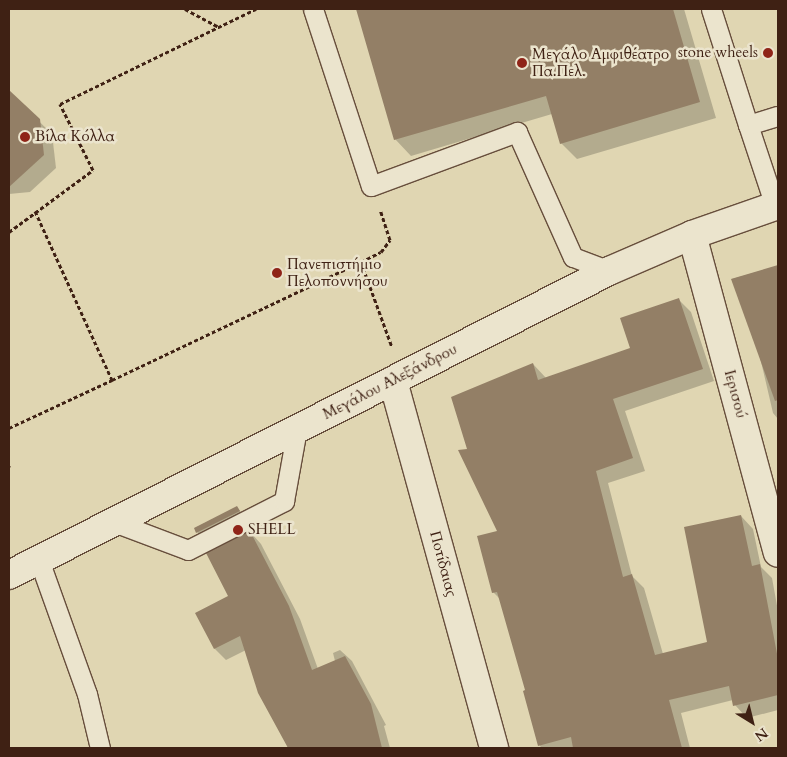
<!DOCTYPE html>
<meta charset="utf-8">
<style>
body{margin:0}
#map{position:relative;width:787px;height:757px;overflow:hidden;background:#e0d6b2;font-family:Cardo,serif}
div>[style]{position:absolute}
.shadow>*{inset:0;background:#0003}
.building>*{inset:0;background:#937f66}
.path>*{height:3px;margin-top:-1.5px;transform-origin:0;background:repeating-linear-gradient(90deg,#3f2114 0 4px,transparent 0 6.5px)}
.roads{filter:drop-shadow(1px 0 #674e3c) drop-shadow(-1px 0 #674e3c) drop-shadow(0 1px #674e3c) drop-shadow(0 -1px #674e3c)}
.service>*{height:19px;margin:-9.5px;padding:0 9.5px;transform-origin:9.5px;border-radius:9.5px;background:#ebe4cd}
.minor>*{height:28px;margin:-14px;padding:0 14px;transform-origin:14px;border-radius:14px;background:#ebe4cd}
.secondary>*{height:28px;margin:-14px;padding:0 14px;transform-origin:14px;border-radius:14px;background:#ebe4cd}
.dots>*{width:14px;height:14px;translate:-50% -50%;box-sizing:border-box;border:2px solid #ebe4cd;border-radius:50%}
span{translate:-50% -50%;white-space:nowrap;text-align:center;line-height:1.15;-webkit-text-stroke:5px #ebe4cd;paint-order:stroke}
.poi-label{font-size:15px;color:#3f2114}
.right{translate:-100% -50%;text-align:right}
.left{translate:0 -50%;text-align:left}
.street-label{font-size:15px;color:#3f2114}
.frame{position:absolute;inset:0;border:10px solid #3f2114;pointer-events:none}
.north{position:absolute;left:727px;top:697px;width:50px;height:50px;-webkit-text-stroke:4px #ebe4cd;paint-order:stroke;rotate:144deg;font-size:14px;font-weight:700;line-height:20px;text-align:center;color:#3f2114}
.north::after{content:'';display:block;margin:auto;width:18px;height:22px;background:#3f2114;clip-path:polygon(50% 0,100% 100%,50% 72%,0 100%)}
</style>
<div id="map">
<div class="shadow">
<div style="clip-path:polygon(357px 9px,684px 9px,716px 118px,577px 159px,561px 143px,552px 114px,411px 156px,395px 139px)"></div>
<div style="clip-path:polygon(9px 98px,15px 98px,52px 134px,56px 168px,30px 192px,9px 194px)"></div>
<div style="clip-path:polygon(778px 266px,778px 419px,773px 413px,759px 353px,732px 279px)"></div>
<div style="clip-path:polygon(678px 299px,691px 312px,714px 381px,625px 411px,645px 471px,608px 483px,632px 576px,644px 588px,663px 654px,708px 643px,741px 516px,753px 529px,761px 567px,772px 578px,778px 611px,778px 710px,747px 718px,735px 705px,733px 700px,681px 713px,690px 748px,542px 748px,540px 746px,525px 692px,527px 691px,501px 600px,493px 592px,499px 532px,469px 450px,533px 364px,546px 378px,632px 349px)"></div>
<div style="clip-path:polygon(237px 507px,243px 515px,202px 537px,197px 532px,195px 528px)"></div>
<div style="clip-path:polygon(250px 532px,261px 544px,300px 619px,318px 669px,335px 661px,333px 653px,340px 650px,352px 661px,386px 725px,384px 726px,390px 748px,358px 748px,354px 735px,306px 748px,294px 748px,285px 739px,246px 650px,226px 660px,215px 649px,197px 613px,229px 597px)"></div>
</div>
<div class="building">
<div style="clip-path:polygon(356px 9px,673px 9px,700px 102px,560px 144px,546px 96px,394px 140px)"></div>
<div style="clip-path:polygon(9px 90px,40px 119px,44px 155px,9px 187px)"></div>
<div style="clip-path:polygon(778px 265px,778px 400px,775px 401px,731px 279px)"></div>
<div style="clip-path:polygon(679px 298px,703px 369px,613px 399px,633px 458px,596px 471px,623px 577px,632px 574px,655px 655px,707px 642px,684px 527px,741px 515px,752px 566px,760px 564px,778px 659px,778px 695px,733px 706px,729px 686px,669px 700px,682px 748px,573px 748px,571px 737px,538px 746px,523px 691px,525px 690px,497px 592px,492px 593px,477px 536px,497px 531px,458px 450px,467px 449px,451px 397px,533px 363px,538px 380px,630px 348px,620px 318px)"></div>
<div style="clip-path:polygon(237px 506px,240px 511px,196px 533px,194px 528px)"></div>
<div style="clip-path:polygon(250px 531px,289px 606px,312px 670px,345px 656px,371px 704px,382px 748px,288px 748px,258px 693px,240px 636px,214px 649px,195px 613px,228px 596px,206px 553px)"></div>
</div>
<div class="path">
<div style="left:185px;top:9px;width:38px;rotate:28deg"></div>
<div style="left:35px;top:211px;width:186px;rotate:65.5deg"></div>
<div style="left:112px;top:380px;width:276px;rotate:-25.4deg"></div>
<div style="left:361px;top:262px;width:90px;rotate:70deg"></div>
<div style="left:9px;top:232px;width:104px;rotate:-36.4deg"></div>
<div style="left:93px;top:170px;width:74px;rotate:-116.6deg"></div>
<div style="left:60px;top:104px;width:218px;rotate:-25.9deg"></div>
<div style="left:361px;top:262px;width:22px;rotate:-27deg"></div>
<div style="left:381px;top:252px;width:15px;rotate:-53deg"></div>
<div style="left:390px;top:240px;width:32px;rotate:-108deg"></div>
<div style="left:9px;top:428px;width:114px;rotate:-25deg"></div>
<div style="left:9px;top:465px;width:2px;rotate:90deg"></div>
</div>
<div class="roads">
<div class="service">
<div style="left:313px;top:9px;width:186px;rotate:71.9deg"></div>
<div style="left:371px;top:186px;width:156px;rotate:-20.3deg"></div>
<div style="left:517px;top:132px;width:137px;rotate:65.9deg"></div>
<div style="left:573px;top:257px;width:39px;rotate:21deg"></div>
<div style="left:711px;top:9px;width:122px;rotate:72.3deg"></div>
<div style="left:775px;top:206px;width:85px;rotate:-108.4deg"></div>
<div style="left:748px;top:125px;width:31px;rotate:-17deg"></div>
<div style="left:114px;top:522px;width:79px;rotate:20.7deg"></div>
<div style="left:188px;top:550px;width:108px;rotate:-27deg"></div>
<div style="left:284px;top:501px;width:73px;rotate:-79.8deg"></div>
<div style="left:39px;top:560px;width:142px;rotate:70.3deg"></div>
<div style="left:87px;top:694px;width:56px;rotate:76.5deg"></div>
</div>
<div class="minor">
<div style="left:692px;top:235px;width:329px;rotate:74.9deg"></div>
<div style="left:393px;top:381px;width:381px;rotate:74.6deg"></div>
</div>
<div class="secondary">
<div style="left:9px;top:575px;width:673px;rotate:-26.87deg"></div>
<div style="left:609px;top:271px;width:90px;rotate:-23.4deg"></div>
<div style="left:692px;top:235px;width:91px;rotate:-19.2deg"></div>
</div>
</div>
<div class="dots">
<div style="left:768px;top:53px;background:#8f2418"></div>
<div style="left:522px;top:63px;background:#8f2418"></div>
<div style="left:25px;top:137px;background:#8f2418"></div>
<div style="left:277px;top:273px;background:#8f2418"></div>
<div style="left:238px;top:530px;background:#8f2418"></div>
</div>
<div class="poi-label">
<span class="right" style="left:758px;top:53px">stone wheels</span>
<span class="left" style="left:532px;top:63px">Μεγάλο Αμφιθέατρο<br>Πα.Πελ.</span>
<span class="left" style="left:35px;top:137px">Βίλα Κόλλα</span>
<span class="left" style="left:287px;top:273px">Πανεπιστήμιο<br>Πελοποννήσου</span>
<span class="left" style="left:248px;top:530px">SHELL</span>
</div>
<div class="street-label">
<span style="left:390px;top:382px;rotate:-27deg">Μεγάλου Αλεξάνδρου</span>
<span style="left:735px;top:394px;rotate:75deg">Ιερισού</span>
<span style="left:443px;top:564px;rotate:75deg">Ποτίδαιας</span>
</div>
<div class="frame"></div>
<div class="north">N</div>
</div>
